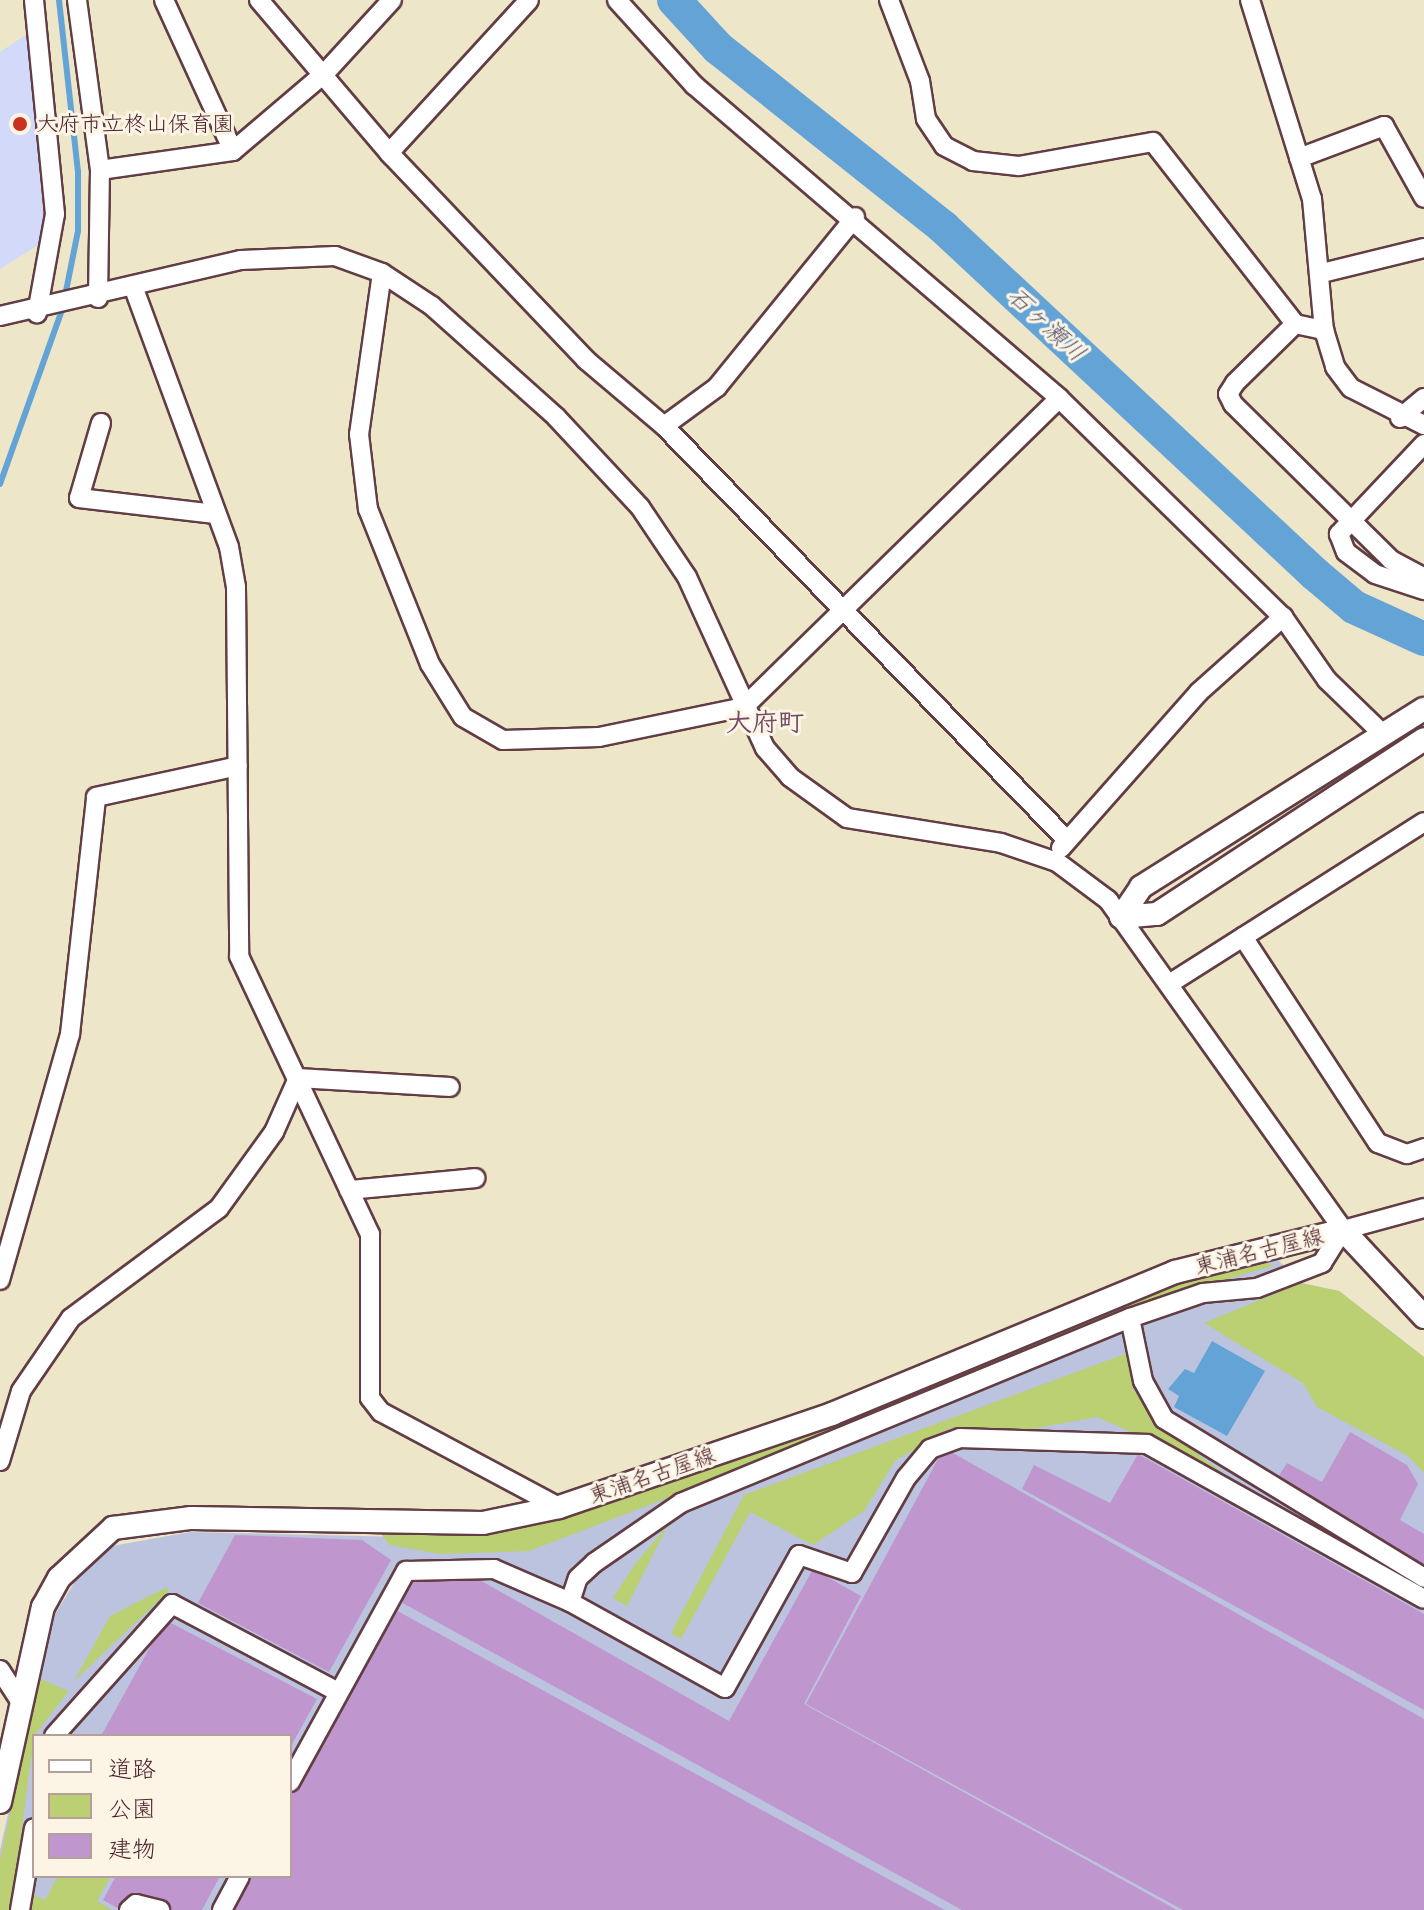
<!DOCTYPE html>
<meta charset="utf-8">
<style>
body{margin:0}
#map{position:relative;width:1424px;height:1910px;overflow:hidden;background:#ede6c8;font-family:Delius,"Klee One",sans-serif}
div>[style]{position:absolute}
.built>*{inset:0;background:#d3d9f9}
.industrial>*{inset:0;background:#bcc3de}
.green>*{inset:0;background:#bbcf73}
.water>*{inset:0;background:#64a3d6}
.stream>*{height:6px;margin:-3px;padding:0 3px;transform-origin:3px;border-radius:3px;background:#64a3d6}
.river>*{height:34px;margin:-17px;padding:0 17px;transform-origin:17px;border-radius:17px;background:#64a3d6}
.building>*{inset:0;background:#bf96ce}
.roads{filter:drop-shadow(2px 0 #623d43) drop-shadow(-2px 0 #623d43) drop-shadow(0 2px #623d43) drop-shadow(0 -2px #623d43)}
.minor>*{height:18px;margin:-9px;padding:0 9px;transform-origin:9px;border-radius:9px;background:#fff}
.major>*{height:22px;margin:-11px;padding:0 11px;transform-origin:11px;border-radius:11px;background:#fff}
.dots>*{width:22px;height:22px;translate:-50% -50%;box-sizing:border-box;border:4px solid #fcf5e5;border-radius:50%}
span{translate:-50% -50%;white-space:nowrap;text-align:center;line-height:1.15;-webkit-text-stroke:6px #fcf5e5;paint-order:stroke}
.poi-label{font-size:22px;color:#4a1f2b}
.left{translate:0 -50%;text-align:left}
.street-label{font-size:22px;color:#4a1f2b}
.water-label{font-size:24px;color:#54546f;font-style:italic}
.quarter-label{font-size:26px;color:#734964;font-weight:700}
.legend{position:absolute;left:32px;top:1734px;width:260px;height:144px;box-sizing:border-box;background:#fcf5e5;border:2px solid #b59f9b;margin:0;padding:10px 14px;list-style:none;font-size:24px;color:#4a1f2b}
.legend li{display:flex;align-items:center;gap:16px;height:40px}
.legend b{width:40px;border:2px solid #b59f9b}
</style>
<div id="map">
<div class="built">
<div style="clip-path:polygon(27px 34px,51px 237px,0 269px,0 52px)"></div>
</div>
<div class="industrial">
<div style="clip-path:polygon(evenodd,1276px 1258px,1301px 1283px,1339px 1291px,1424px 1357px,1424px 1910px,0 1910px,0 1850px,52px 1619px,79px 1575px,112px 1546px,190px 1532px,406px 1537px,539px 1525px,1178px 1282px,1276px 1258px,34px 1736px,290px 1736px,290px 1876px,34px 1876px,34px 1736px)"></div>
</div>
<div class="green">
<div style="clip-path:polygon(1264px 1261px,1273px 1266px,1118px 1310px,861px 1424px,529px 1551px,440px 1554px,390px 1545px,380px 1533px,479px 1532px,543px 1519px,1178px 1281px)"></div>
<div style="clip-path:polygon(1301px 1283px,1339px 1291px,1424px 1357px,1424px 1473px,1408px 1456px,1317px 1407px,1303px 1383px,1204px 1323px)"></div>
<div style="clip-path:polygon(1133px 1351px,1133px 1389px,1157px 1423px,1223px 1473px,1097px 1417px,1032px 1429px,950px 1428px,895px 1461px,864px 1511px,813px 1545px,750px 1512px,681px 1639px,671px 1633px,744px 1495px)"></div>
<div style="clip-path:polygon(668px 1525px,627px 1606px,613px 1598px,635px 1564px)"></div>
<div style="clip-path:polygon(167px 1587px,168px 1592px,74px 1681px,110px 1616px)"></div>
<div style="clip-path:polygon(40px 1679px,69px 1691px,34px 1736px,11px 1910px,0 1910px,0 1859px)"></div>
<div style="clip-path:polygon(58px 1876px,111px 1876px,97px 1901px,112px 1910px,28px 1910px,32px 1894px,45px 1900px)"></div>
</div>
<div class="water">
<div style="clip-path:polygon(1212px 1341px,1265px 1371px,1227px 1436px,1174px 1407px,1179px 1396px,1168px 1389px,1185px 1369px,1194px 1373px)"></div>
</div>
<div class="stream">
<div style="left:59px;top:0;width:172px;rotate:83.7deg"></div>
<div style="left:78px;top:171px;width:60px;rotate:90deg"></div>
<div style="left:78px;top:231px;width:66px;rotate:101.3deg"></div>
<div style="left:0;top:484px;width:188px;rotate:-70.4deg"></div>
</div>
<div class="river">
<div style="left:674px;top:0;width:65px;rotate:47.5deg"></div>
<div style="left:718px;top:48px;width:288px;rotate:38.5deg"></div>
<div style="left:943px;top:227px;width:509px;rotate:43.01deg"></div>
<div style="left:1315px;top:574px;width:51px;rotate:40.2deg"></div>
<div style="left:1354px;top:607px;width:77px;rotate:24.6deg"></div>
</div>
<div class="building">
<div style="clip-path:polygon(1350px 1432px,1407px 1465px,1418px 1484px,1400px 1520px,1424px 1534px,1424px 1571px,1273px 1485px,1287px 1463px,1322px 1482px)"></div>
<div style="clip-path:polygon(944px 1448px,1424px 1719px,1424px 1910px,1183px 1910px,806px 1704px)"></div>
<div style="clip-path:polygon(1138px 1454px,1424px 1614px,1424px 1710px,1022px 1489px,1034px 1465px,1110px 1503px)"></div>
<div style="clip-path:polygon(235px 1535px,362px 1540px,391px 1560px,329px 1672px,198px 1603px)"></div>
<div style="clip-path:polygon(813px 1569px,861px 1596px,804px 1704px,1177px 1910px,962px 1910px,397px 1600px,409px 1577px,469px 1574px,729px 1721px)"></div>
<div style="clip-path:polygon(392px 1608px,945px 1910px,230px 1910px,248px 1876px,290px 1876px,290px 1798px)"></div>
<div style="clip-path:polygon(165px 1620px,317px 1699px,290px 1748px,290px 1736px,101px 1736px)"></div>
<div style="clip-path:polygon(116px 1876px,220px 1876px,202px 1910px,121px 1910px,103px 1900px)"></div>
</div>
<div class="roads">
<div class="minor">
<div style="left:34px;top:0;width:215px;rotate:84.4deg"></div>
<div style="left:55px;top:214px;width:101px;rotate:100.3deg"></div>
<div style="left:77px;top:0;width:172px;rotate:82.3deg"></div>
<div style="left:100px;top:170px;width:128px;rotate:90.9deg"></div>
<div style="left:164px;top:0;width:166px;rotate:65.4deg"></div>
<div style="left:259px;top:0;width:205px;rotate:49.6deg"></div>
<div style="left:392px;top:156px;width:282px;rotate:46.4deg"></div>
<div style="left:586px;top:360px;width:102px;rotate:40.2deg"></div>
<div style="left:664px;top:426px;width:575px;rotate:45.78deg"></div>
<div style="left:617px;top:0;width:115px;rotate:47.8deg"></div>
<div style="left:694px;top:85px;width:481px;rotate:40.6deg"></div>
<div style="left:1059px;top:398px;width:313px;rotate:44.4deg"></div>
<div style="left:1283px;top:617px;width:77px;rotate:55.1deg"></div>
<div style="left:1327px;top:680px;width:78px;rotate:44deg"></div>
<div style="left:889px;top:0;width:87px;rotate:69.1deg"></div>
<div style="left:920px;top:81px;width:38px;rotate:81deg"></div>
<div style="left:926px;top:119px;width:32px;rotate:56deg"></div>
<div style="left:944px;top:146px;width:33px;rotate:27deg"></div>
<div style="left:973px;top:161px;width:46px;rotate:6.2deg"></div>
<div style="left:1019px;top:166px;width:136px;rotate:-10.2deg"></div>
<div style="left:1153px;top:142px;width:231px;rotate:52deg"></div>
<div style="left:1295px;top:324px;width:30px;rotate:12deg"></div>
<div style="left:1250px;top:0;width:208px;rotate:72.7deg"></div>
<div style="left:1312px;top:199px;width:132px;rotate:84.8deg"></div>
<div style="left:1324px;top:330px;width:39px;rotate:73deg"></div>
<div style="left:1335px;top:367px;width:26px;rotate:53deg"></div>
<div style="left:1351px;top:388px;width:82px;rotate:26.9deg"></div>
<div style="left:389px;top:153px;width:207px;rotate:-47.5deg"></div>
<div style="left:1299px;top:158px;width:91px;rotate:-20.6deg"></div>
<div style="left:1384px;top:126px;width:82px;rotate:60.9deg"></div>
<div style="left:100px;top:170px;width:134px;rotate:-8.1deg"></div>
<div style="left:233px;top:151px;width:121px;rotate:-40.3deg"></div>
<div style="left:325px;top:73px;width:99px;rotate:-47.5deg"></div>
<div style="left:382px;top:273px;width:163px;rotate:98.1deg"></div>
<div style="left:359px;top:434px;width:76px;rotate:83.2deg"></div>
<div style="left:368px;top:509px;width:167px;rotate:68.2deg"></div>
<div style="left:430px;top:664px;width:62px;rotate:58.1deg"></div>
<div style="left:463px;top:717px;width:46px;rotate:29.9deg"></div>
<div style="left:503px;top:740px;width:96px;rotate:-1.8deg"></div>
<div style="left:599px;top:737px;width:148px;rotate:-11.7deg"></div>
<div style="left:744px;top:707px;width:441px;rotate:-44.4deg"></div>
<div style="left:1322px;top:273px;width:105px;rotate:-13.8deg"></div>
<div style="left:133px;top:286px;width:278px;rotate:69.8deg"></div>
<div style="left:229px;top:547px;width:41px;rotate:80.1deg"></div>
<div style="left:236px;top:587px;width:369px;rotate:89.5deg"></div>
<div style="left:239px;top:956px;width:307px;rotate:64.8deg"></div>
<div style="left:370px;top:1234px;width:164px;rotate:90deg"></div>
<div style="left:370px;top:1398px;width:18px;rotate:52deg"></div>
<div style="left:381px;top:1412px;width:202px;rotate:28.1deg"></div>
<div style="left:0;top:316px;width:247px;rotate:-13.1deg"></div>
<div style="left:241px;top:260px;width:94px;rotate:-2.4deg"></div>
<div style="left:335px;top:256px;width:50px;rotate:19.9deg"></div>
<div style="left:382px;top:273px;width:60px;rotate:33.4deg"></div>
<div style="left:432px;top:306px;width:166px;rotate:41.8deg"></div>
<div style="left:556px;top:417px;width:123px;rotate:47deg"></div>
<div style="left:640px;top:507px;width:84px;rotate:56.1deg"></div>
<div style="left:687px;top:577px;width:188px;rotate:65.5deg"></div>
<div style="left:765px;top:748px;width:38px;rotate:49deg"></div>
<div style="left:790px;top:777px;width:70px;rotate:35.7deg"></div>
<div style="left:847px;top:818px;width:156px;rotate:9.2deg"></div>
<div style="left:1001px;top:843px;width:59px;rotate:18.7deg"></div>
<div style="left:1057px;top:862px;width:64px;rotate:36.7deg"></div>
<div style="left:1108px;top:900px;width:405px;rotate:54.5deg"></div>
<div style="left:1295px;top:324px;width:84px;rotate:135.5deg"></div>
<div style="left:1235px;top:383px;width:13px;rotate:122deg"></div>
<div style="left:1228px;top:394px;width:11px;rotate:63deg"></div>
<div style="left:1233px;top:404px;width:222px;rotate:44.6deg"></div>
<div style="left:1391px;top:560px;width:34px;rotate:28deg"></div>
<div style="left:1400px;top:418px;width:31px;rotate:-40deg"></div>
<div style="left:101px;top:423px;width:78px;rotate:106.3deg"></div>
<div style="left:79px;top:498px;width:137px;rotate:6.7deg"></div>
<div style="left:664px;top:426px;width:66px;rotate:-36.3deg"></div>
<div style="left:717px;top:387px;width:219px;rotate:-50.9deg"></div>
<div style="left:1424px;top:444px;width:124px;rotate:133.4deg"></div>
<div style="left:1339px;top:534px;width:19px;rotate:69deg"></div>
<div style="left:1346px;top:552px;width:36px;rotate:37deg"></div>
<div style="left:1375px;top:574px;width:52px;rotate:18.1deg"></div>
<div style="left:1061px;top:848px;width:208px;rotate:-48.5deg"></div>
<div style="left:1199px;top:692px;width:113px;rotate:-41.8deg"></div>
<div style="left:1243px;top:937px;width:246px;rotate:56.8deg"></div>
<div style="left:1378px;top:1143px;width:31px;rotate:21deg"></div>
<div style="left:1407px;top:1154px;width:18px;rotate:-19deg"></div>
<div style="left:1169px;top:984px;width:302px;rotate:-32.4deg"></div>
<div style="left:298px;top:1078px;width:152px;rotate:3.4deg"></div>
<div style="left:349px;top:1190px;width:127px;rotate:-5.4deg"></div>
<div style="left:0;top:1280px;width:256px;rotate:-74.1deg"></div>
<div style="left:70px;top:1034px;width:238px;rotate:-83.7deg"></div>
<div style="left:96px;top:797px;width:145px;rotate:-12.3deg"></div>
<div style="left:1130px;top:1318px;width:64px;rotate:78.3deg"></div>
<div style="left:1143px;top:1381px;width:43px;rotate:61.1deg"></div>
<div style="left:1164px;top:1419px;width:305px;rotate:31.4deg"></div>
<div style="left:0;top:1461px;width:73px;rotate:-73.3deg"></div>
<div style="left:21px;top:1391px;width:88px;rotate:-55.6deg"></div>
<div style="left:71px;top:1318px;width:184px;rotate:-36.6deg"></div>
<div style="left:219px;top:1208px;width:94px;rotate:-54.1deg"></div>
<div style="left:274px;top:1132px;width:59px;rotate:-66deg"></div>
<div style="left:570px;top:1602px;width:25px;rotate:-72deg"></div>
<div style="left:578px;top:1578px;width:22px;rotate:-43deg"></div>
<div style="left:594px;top:1563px;width:106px;rotate:-34.6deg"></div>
<div style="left:681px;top:1503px;width:486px;rotate:-22.4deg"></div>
<div style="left:1130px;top:1318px;width:77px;rotate:-18.9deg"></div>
<div style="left:1203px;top:1293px;width:54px;rotate:-5.3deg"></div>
<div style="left:1257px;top:1288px;width:70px;rotate:-21deg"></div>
<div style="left:1322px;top:1263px;width:39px;rotate:-58deg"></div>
<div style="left:1343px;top:1230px;width:84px;rotate:-15.2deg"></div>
<div style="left:0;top:1670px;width:37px;rotate:57deg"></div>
<div style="left:54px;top:1736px;width:177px;rotate:-48.2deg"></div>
<div style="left:172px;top:1604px;width:188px;rotate:27.9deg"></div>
<div style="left:290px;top:1782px;width:241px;rotate:-61.2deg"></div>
<div style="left:406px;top:1571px;width:88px;rotate:-1.3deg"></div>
<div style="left:494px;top:1569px;width:83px;rotate:23.5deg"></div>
<div style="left:570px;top:1602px;width:177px;rotate:29deg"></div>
<div style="left:725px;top:1688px;width:152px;rotate:-60.9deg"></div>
<div style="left:799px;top:1555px;width:56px;rotate:18.8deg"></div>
<div style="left:852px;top:1573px;width:109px;rotate:-60.4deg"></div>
<div style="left:906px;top:1478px;width:38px;rotate:-50deg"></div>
<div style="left:930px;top:1449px;width:32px;rotate:-20deg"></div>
<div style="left:960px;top:1438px;width:187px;rotate:1.8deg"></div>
<div style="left:1147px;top:1444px;width:317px;rotate:29.2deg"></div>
<div style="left:20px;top:1910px;width:83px;rotate:-80.3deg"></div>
<div style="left:129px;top:1910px;width:9px;rotate:-41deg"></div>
<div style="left:136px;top:1904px;width:25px;rotate:14deg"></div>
<div style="left:222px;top:1910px;width:38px;rotate:-62deg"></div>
</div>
<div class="major">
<div style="left:1121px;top:917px;width:36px;rotate:-56deg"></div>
<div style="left:1141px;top:887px;width:334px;rotate:-32.2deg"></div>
<div style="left:1121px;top:917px;width:36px;rotate:-5deg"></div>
<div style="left:1157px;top:914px;width:319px;rotate:-33.2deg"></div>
<div style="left:0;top:1802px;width:200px;rotate:-77.6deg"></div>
<div style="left:43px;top:1607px;width:33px;rotate:-61deg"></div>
<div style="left:59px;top:1578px;width:74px;rotate:-42.8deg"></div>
<div style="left:113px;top:1528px;width:79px;rotate:-7.3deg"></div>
<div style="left:191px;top:1518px;width:292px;rotate:1deg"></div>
<div style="left:483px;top:1523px;width:78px;rotate:-11.9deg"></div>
<div style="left:559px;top:1507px;width:288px;rotate:-18.8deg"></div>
<div style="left:832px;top:1414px;width:371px;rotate:-22.5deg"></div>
<div style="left:1175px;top:1272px;width:173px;rotate:-14deg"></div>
<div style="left:1343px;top:1230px;width:119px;rotate:47deg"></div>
</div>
</div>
<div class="dots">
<div style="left:20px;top:124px;background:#c8321e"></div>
</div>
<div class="poi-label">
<span class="left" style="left:36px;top:124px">大府市立柊山保育園</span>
</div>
<div class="street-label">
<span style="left:1259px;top:1251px;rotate:-14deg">東浦名古屋線</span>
<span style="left:652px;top:1475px;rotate:-19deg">東浦名古屋線</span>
</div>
<div class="water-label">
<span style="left:1047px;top:324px;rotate:43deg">石ヶ瀬川</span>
</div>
<div class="quarter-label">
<span style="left:765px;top:722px">大府町</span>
</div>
<ul class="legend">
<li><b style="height:10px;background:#fff"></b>道路</li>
<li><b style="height:22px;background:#bbcf73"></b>公園</li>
<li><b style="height:22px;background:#bf96ce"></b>建物</li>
</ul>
</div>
